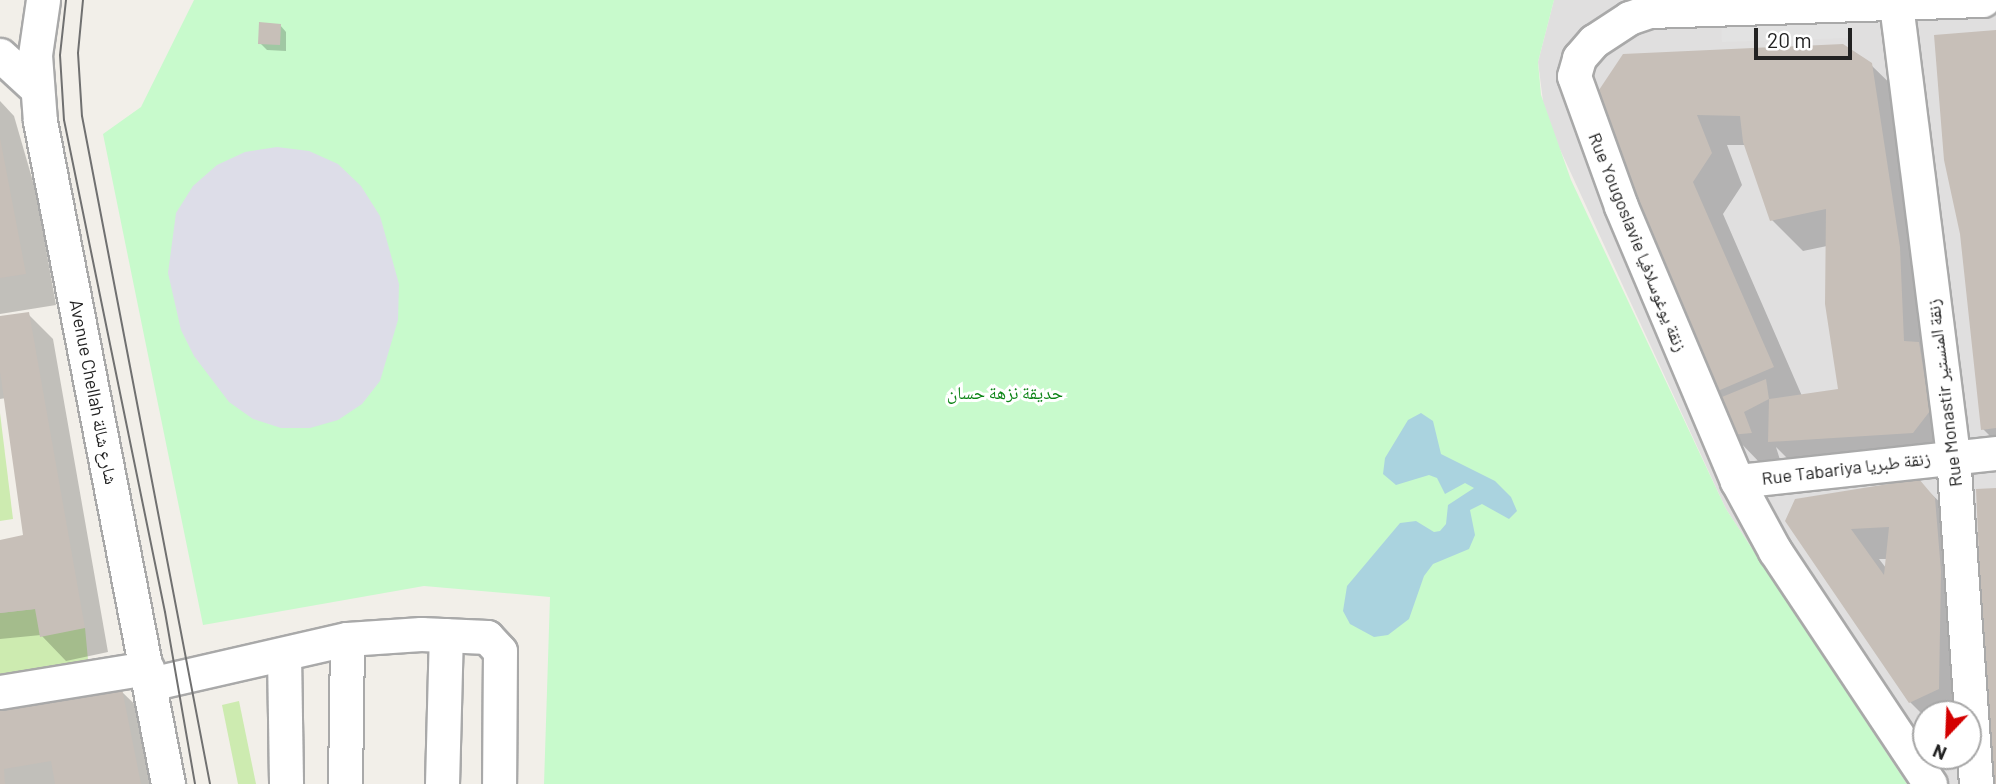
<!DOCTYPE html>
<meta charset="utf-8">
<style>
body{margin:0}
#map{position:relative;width:1996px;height:784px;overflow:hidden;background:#f2efe9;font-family:Barlow,"Noto Naskh Arabic",sans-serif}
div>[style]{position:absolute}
.residential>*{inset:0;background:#e0dfdf}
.grass>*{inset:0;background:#cdebb0}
.park>*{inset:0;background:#c8facc}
.parking>*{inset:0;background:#e2e2e2}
.plaza>*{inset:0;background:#dddde8}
.water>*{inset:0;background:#aad3df}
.shadow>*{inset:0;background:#0003}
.building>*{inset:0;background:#c7bfb8}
.roads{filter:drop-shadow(2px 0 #a9a9a9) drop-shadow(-2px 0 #a9a9a9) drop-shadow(0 2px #a9a9a9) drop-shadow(0 -2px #a9a9a9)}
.minor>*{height:33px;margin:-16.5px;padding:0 16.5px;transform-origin:16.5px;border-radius:16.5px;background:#fff}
.tram>*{height:2px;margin:-1px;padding:0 1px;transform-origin:1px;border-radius:1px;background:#707070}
span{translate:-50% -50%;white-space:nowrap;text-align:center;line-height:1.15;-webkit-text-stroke:6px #fff;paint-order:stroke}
.street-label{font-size:18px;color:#222}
.park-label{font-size:18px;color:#0c8416}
.north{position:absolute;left:1912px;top:700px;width:70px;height:70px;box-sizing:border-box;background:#fff;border:2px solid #a7a7a7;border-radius:50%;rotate:203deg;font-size:19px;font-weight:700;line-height:28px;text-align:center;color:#222}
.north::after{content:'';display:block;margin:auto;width:24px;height:32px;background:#d40000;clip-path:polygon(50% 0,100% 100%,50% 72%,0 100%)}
.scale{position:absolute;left:1754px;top:28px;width:98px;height:32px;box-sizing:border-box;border:4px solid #222;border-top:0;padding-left:9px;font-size:21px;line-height:24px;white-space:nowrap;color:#222;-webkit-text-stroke:5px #fff;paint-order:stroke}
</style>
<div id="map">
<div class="residential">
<div style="clip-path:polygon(evenodd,1554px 0,1996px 0,1996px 784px,1907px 784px,1726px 509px,1545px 117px,1538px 62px,1554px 0,1926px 714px,1968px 714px,1968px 756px,1926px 756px,1926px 714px)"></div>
</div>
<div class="grass">
<div style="clip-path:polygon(0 413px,13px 519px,0 521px)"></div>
<div style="clip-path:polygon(35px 609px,85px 628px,88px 660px,0 676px,0 613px)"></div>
<div style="clip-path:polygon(239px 701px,256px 784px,238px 784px,222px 705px)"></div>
</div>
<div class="park">
<div style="clip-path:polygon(194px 0,1554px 0,1538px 62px,1541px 95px,1571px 180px,1726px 509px,1907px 784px,544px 784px,550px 597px,424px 586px,203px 625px,103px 134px,141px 107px)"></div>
</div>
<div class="parking">
<div style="clip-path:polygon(1848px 14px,1848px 38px,1722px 42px,1721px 19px)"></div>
</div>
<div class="plaza">
<div style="clip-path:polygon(277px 147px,309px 151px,338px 164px,361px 186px,380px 216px,399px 284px,398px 320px,380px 381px,362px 404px,338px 420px,310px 428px,281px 428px,253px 419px,229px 402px,194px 356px,181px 330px,168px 273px,176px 213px,193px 186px,217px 165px,245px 152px)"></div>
</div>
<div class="water">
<div style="clip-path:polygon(1421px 413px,1433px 421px,1441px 454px,1495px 481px,1511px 497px,1517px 511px,1509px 519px,1482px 504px,1470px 510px,1475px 535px,1469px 549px,1433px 564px,1424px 576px,1409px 619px,1388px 635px,1374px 637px,1350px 624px,1343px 611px,1347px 586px,1400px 523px,1416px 521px,1434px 532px,1440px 531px,1446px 524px,1448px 505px,1474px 488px,1465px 483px,1445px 494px,1437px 478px,1429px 475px,1396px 485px,1383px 474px,1385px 458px,1408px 420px)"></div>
</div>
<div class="shadow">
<div style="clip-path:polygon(280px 25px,286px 32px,286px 51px,267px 50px,260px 43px)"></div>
<div style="clip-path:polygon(1996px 32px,1996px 442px,1983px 429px)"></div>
<div style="clip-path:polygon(evenodd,1871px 65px,1903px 96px,1960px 443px,1801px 472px,1776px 447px,1781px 463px,1763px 466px,1732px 434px,1599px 94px,1871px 65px,1727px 145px,1745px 145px,1772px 220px,1803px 251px,1827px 246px,1840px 391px,1802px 396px,1723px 214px,1742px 185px,1727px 145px)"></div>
<div style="clip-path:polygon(0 101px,14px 116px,36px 192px,56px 305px,0 314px)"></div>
<div style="clip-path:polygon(28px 314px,53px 339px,108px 652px,66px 661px,41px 635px,0 639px,0 542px,25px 537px,6px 398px,0 399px,0 317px)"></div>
<div style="clip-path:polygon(evenodd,1918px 481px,1950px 512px,1968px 714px,1926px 714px,1926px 718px,1910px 702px,1787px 521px,1918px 481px,1879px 559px,1887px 559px,1886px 568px,1879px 559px)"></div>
<div style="clip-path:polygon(121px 691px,153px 722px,165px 784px,0 784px,0 709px)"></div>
</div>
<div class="building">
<div style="clip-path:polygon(259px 22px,281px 24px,280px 45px,258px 44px)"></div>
<div style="clip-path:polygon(1996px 30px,1996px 428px,1981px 430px,1960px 234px,1944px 160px,1934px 35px)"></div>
<div style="clip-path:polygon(1843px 44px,1872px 63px,1900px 247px,1904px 341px,1919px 342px,1930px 411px,1913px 433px,1768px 442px,1769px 399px,1744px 412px,1752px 433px,1730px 435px,1717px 399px,1766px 379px,1769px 399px,1838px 389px,1825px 304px,1826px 209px,1770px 221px,1743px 142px,1740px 116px,1697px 115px,1712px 153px,1693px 182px,1774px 367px,1713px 393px,1636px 207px,1597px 93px,1623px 54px)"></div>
<div style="clip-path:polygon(0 138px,26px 274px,0 278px)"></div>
<div style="clip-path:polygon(29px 312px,85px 628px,40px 637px,35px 609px,0 613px,0 540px,23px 535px,0 371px,0 316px)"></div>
<div style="clip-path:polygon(evenodd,1919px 479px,1935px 498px,1941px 571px,1939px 689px,1909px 703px,1785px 521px,1795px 499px,1919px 479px,1889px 527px,1884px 575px,1851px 529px,1889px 527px)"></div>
<div style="clip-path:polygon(1996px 488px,1996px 784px,1989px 784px,1976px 489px)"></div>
<div style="clip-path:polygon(122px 689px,141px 784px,55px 784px,51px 761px,4px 769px,5px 784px,0 784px,0 707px)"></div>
</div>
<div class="roads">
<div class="minor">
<div style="left:43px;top:0;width:56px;rotate:98.3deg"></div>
<div style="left:35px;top:55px;width:66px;rotate:85.7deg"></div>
<div style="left:40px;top:121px;width:675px;rotate:79.07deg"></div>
<div style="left:1896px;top:4px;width:455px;rotate:82.8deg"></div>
<div style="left:1953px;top:455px;width:330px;rotate:86deg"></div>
<div style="left:0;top:55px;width:49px;rotate:42.5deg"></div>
<div style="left:1737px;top:481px;width:261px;rotate:-6.2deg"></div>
<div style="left:284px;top:654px;width:130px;rotate:89.1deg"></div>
<div style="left:150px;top:684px;width:202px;rotate:-12.9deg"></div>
<div style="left:347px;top:639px;width:74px;rotate:-3.9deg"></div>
<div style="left:421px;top:634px;width:66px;rotate:2.6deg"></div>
<div style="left:487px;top:637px;width:19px;rotate:47deg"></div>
<div style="left:500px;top:651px;width:133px;rotate:90.4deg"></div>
<div style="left:0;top:692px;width:149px;rotate:-9.3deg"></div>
<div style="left:345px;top:784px;width:145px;rotate:-89.2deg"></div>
<div style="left:442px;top:784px;width:149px;rotate:-88.5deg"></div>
<div style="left:1930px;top:784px;width:280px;rotate:-123.6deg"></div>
<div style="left:1775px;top:551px;width:80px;rotate:-118.5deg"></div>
<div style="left:1737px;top:481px;width:298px;rotate:-112.9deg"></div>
<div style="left:1621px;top:206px;width:138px;rotate:-109.9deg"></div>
<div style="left:1574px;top:76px;width:19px;rotate:-74deg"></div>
<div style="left:1579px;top:58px;width:23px;rotate:-49deg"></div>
<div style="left:1594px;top:41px;width:42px;rotate:-33.3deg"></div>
<div style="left:1629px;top:18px;width:21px;rotate:-19deg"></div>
<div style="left:1649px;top:11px;width:334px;rotate:-1.9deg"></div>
</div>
</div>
<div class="tram">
<div style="left:66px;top:0;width:55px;rotate:96.2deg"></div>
<div style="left:60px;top:55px;width:65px;rotate:86.5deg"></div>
<div style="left:64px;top:120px;width:502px;rotate:78.4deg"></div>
<div style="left:165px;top:612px;width:175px;rotate:80.1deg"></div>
<div style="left:83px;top:0;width:53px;rotate:95.4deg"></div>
<div style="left:78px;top:53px;width:63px;rotate:86.4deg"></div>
<div style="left:82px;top:116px;width:680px;rotate:79.15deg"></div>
</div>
<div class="street-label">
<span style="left:1638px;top:242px;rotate:68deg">Rue Yougoslavie زنقة يوغوسلافيا</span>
<span style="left:94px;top:392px;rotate:79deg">Avenue Chellah شارع شالة</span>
<span style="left:1944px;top:393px;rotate:-97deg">Rue Monastir زنقة المنستير</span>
<span style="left:1846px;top:468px;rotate:-7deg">Rue Tabariya زنقة طبريا</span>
</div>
<div class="park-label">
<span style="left:1005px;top:392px">حديقة نزهة حسان</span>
</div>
<div class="north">N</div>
<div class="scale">20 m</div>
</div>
